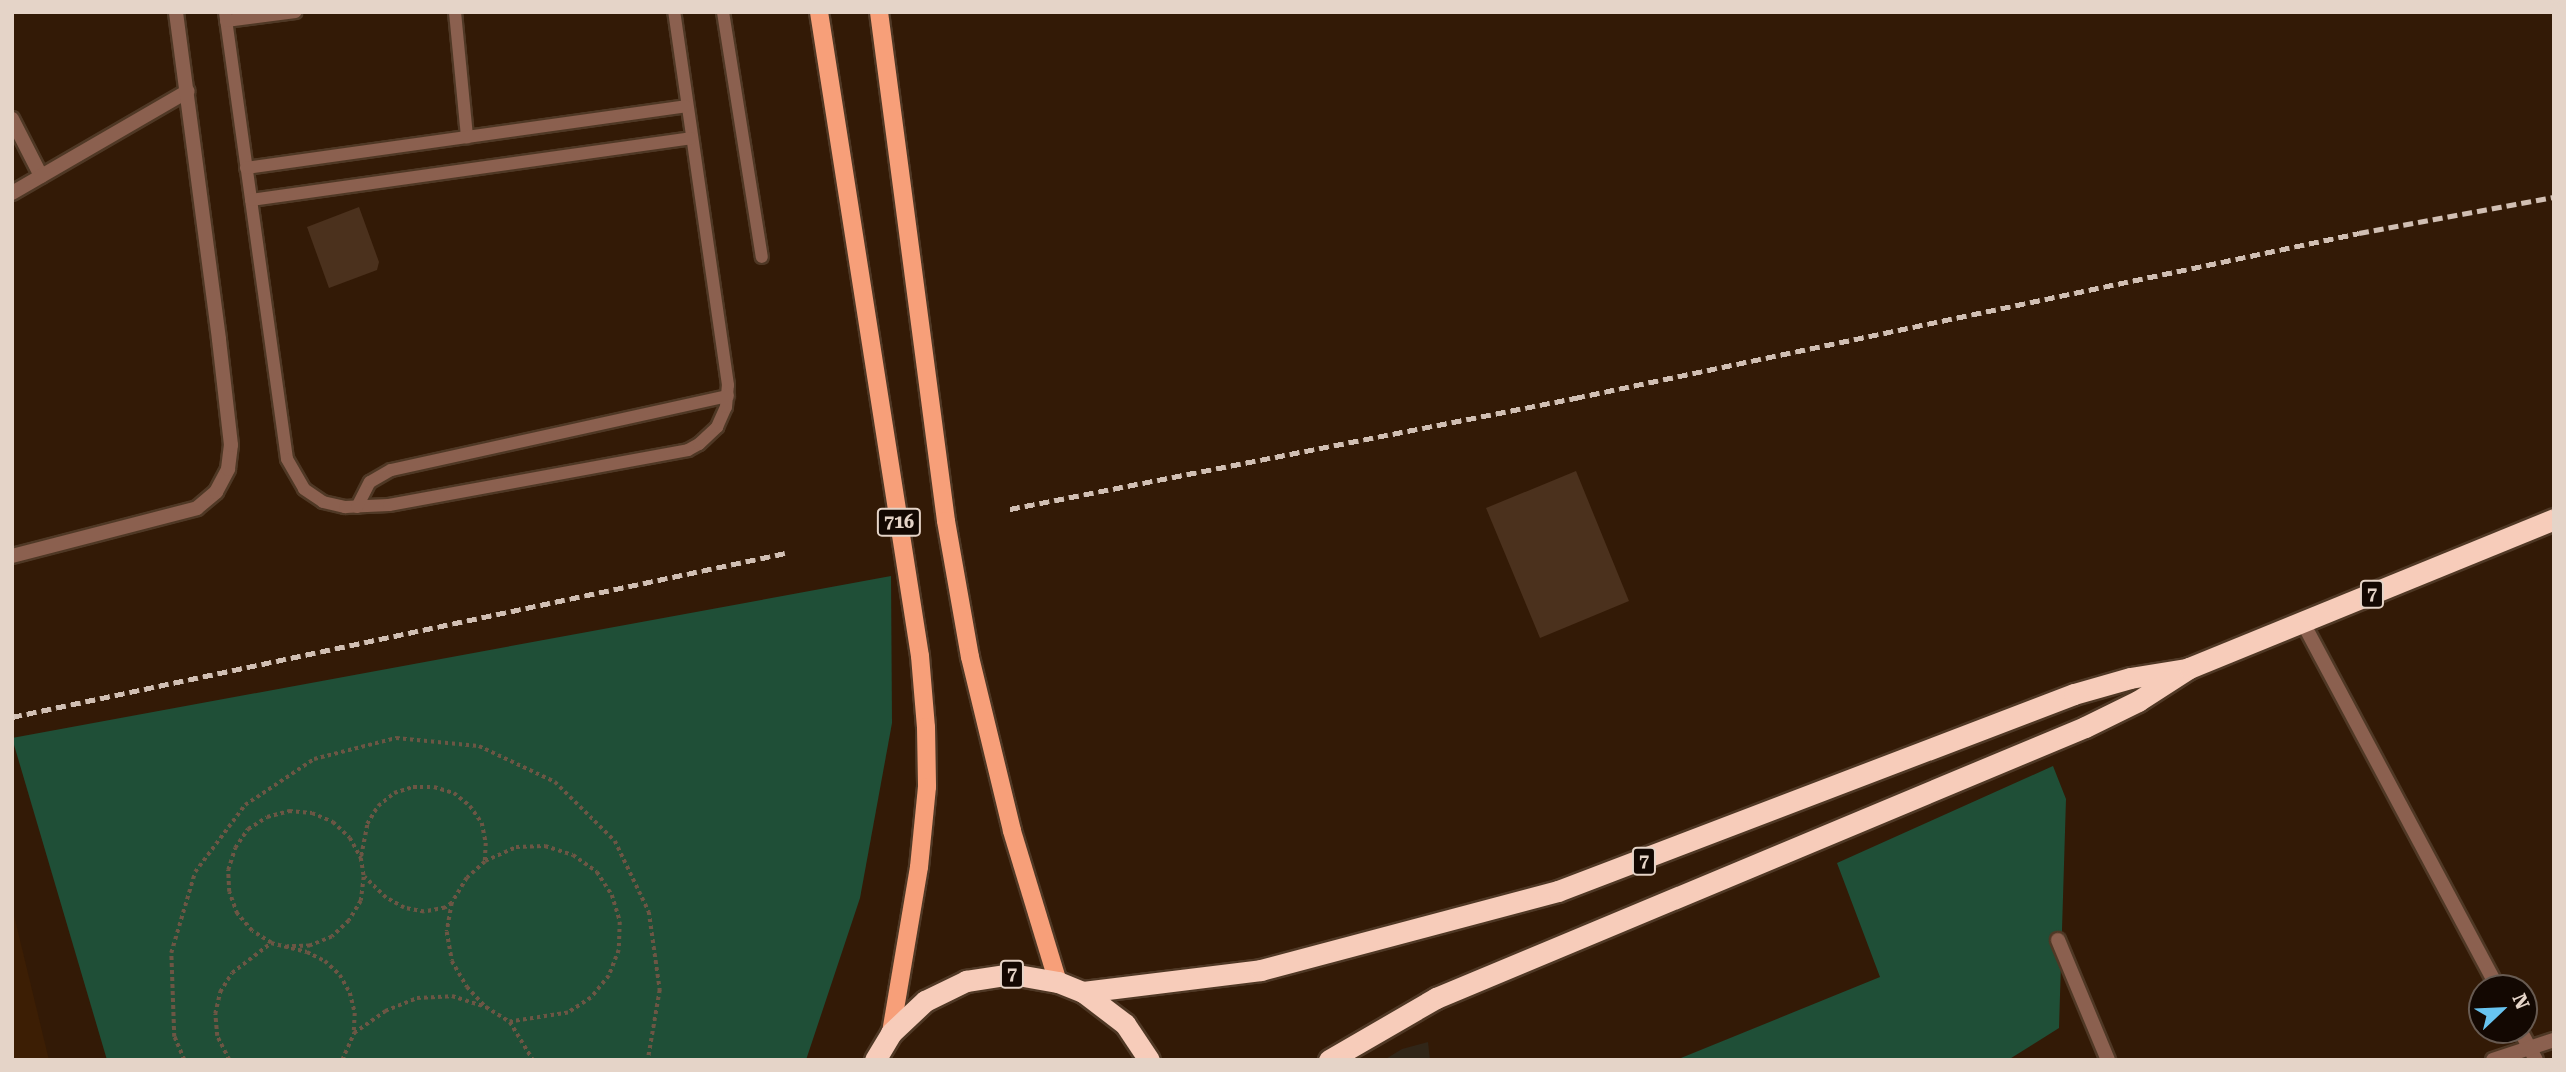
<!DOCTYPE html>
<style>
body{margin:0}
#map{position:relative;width:2566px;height:1072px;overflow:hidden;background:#331a06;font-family:"Roboto Serif",serif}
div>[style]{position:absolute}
.commercial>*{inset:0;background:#312618}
.built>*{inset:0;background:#3c1e04}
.green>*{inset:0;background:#1f4f37}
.building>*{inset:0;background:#4b311d}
.path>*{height:3.5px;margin-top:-1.75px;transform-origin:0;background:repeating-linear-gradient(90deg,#6c5644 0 3.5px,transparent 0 7px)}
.roads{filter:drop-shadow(2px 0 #4f3825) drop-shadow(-2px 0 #4f3825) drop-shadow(0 2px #4f3825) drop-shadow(0 -2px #4f3825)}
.lane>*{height:12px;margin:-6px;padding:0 6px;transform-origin:6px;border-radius:6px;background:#8b604f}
.street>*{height:14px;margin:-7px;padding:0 7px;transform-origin:7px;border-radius:7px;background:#8b604f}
.primary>*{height:18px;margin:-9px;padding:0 9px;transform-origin:9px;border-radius:9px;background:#f79f79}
.highway>*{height:21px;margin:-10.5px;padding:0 10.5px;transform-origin:10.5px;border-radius:10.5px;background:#f7ccba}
.rail>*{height:5px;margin-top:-2.5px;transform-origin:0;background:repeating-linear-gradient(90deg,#d1bfb3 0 10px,transparent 0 15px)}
span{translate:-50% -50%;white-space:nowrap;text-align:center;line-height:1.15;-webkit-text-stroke:5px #130802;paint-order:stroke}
.shield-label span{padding:2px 5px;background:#130802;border:2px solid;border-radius:5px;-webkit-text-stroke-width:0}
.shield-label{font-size:18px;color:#e5d4c8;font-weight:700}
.frame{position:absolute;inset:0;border:14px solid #e5d4c8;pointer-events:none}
.north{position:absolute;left:2468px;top:974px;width:70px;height:70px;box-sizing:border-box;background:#130802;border:2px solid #675a51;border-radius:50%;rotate:67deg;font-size:19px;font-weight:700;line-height:28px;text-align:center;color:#e5d4c8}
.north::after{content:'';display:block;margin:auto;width:24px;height:32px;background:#68c4f0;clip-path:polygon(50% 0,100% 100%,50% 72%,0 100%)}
</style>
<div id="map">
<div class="commercial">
<div style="clip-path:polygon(1428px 1042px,1430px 1060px,1384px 1060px,1402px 1049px)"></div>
</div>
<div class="built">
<div style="clip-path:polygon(12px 907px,49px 1060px,12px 1060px)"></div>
</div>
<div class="green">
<div style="clip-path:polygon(891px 576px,892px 723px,860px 898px,806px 1060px,107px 1060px,12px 738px)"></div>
<div style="clip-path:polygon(2053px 766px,2066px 799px,2059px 1028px,2008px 1060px,1676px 1060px,1880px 977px,1837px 863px)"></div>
</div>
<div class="building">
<div style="clip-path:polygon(359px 207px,379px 262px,377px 270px,329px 288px,307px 227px)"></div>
<div style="clip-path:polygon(1576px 471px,1629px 601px,1540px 638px,1486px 508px)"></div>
</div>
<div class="path">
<div style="left:361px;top:856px;width:33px;rotate:-79deg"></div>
<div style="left:367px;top:824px;width:21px;rotate:-59deg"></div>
<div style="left:378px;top:806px;width:21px;rotate:-39deg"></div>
<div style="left:394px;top:793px;width:20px;rotate:-18deg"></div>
<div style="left:413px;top:787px;width:21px"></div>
<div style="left:434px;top:787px;width:21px;rotate:17deg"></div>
<div style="left:454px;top:793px;width:21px;rotate:39deg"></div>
<div style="left:470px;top:806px;width:21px;rotate:55deg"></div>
<div style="left:482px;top:823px;width:20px;rotate:79deg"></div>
<div style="left:486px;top:843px;width:19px;rotate:93deg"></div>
<div style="left:485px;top:862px;width:24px;rotate:138deg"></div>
<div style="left:467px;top:878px;width:29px;rotate:121deg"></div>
<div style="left:452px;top:903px;width:9px;rotate:144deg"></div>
<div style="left:445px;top:908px;width:21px;rotate:169deg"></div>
<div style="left:424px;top:912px;width:20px;rotate:-169deg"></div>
<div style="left:404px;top:908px;width:21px;rotate:-151deg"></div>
<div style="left:386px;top:898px;width:30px;rotate:-136deg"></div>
<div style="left:485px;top:861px;width:34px;rotate:-24deg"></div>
<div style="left:516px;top:847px;width:29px;rotate:-2deg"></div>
<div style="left:545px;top:846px;width:29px;rotate:18deg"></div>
<div style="left:573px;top:855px;width:29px;rotate:35deg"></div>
<div style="left:597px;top:872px;width:27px;rotate:57deg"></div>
<div style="left:612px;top:895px;width:28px;rotate:73deg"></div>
<div style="left:620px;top:922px;width:28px;rotate:92deg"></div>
<div style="left:619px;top:950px;width:28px;rotate:111deg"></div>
<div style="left:609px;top:976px;width:28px;rotate:129deg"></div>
<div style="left:591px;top:998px;width:27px;rotate:147deg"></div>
<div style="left:568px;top:1013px;width:59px;rotate:171.2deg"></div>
<div style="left:452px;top:903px;width:29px;rotate:100deg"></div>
<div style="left:447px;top:932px;width:29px;rotate:80deg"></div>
<div style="left:452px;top:961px;width:30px;rotate:60deg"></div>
<div style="left:467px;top:987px;width:25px;rotate:47deg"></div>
<div style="left:271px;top:943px;width:22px;rotate:-148deg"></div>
<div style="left:252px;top:931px;width:23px;rotate:-131deg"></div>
<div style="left:237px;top:914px;width:23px;rotate:-110deg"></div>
<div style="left:229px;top:892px;width:22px;rotate:-93deg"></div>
<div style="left:228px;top:870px;width:23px;rotate:-72deg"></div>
<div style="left:235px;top:848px;width:23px;rotate:-56deg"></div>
<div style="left:248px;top:829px;width:22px;rotate:-32deg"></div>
<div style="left:267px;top:817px;width:23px;rotate:-15deg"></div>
<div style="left:289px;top:811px;width:23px;rotate:5deg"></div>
<div style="left:312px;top:813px;width:23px;rotate:23deg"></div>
<div style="left:333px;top:822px;width:23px;rotate:43deg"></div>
<div style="left:350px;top:838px;width:23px;rotate:61deg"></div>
<div style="left:361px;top:858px;width:19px;rotate:81deg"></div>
<div style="left:364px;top:877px;width:24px;rotate:97deg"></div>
<div style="left:361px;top:901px;width:23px;rotate:121deg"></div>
<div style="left:349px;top:921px;width:23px;rotate:137deg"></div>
<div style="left:332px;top:937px;width:24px;rotate:158deg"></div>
<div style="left:310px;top:946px;width:23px;rotate:178deg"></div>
<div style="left:184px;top:1060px;width:25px;rotate:-113deg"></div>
<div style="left:174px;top:1037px;width:84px;rotate:-92deg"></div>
<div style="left:171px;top:953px;width:84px;rotate:-73.5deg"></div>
<div style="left:195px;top:872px;width:84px;rotate:-53.3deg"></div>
<div style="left:245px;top:805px;width:83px;rotate:-33.7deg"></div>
<div style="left:314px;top:759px;width:85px;rotate:-14.4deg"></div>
<div style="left:396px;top:738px;width:83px;rotate:5.5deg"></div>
<div style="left:479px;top:746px;width:84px;rotate:25.3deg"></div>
<div style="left:555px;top:782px;width:84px;rotate:44.5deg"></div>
<div style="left:615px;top:841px;width:79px;rotate:64.4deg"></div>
<div style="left:649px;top:912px;width:79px;rotate:82deg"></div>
<div style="left:660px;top:990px;width:71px;rotate:99.7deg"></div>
<div style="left:229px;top:1060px;width:27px;rotate:-117deg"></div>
<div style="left:217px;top:1036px;width:22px;rotate:-95deg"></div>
<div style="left:215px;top:1014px;width:23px;rotate:-77deg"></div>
<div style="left:220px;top:992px;width:22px;rotate:-58deg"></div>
<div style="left:232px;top:973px;width:49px;rotate:-37.6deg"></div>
<div style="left:271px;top:943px;width:37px;rotate:14deg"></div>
<div style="left:307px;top:952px;width:20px;rotate:27deg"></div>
<div style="left:325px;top:961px;width:21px;rotate:43deg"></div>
<div style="left:340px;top:975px;width:21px;rotate:61deg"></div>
<div style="left:350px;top:993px;width:21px;rotate:76deg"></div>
<div style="left:355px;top:1013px;width:20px;rotate:93deg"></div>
<div style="left:342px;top:1060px;width:30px;rotate:-66deg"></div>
<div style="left:354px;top:1033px;width:38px;rotate:-35deg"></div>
<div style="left:385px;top:1011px;width:35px;rotate:-22deg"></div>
<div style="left:417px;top:998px;width:35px;rotate:-3deg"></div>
<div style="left:452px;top:996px;width:36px;rotate:18deg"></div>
<div style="left:486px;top:1007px;width:28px;rotate:32deg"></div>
<div style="left:510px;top:1022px;width:44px;rotate:58.8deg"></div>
</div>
<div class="roads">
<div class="lane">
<div style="left:225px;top:12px;width:451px;rotate:82.1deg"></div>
<div style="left:287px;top:459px;width:34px;rotate:60deg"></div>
<div style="left:304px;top:489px;width:23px;rotate:34deg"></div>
<div style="left:323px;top:502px;width:23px;rotate:13deg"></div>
<div style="left:345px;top:507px;width:44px;rotate:-2.6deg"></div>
<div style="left:389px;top:505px;width:304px;rotate:-10.4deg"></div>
<div style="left:688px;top:450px;width:13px;rotate:-29deg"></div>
<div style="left:699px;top:444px;width:25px;rotate:-43deg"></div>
<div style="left:717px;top:427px;width:22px;rotate:-66deg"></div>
<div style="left:726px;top:407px;width:22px;rotate:-85deg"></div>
<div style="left:728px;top:385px;width:377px;rotate:-98.2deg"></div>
<div style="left:455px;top:12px;width:126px;rotate:84.5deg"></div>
<div style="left:723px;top:12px;width:248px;rotate:81deg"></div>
<div style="left:226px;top:21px;width:70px;rotate:-7.4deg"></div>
<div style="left:246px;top:168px;width:444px;rotate:-8deg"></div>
<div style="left:251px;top:200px;width:444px;rotate:-8deg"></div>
<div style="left:357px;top:507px;width:28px;rotate:-63deg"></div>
<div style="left:370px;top:482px;width:24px;rotate:-30deg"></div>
<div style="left:391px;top:470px;width:345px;rotate:-12.4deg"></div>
</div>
<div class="street">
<div style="left:12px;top:119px;width:64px;rotate:63deg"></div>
<div style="left:12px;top:193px;width:203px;rotate:-30.1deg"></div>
<div style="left:12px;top:556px;width:191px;rotate:-14.5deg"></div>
<div style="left:197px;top:508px;width:25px;rotate:-40deg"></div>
<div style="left:216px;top:492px;width:26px;rotate:-62deg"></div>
<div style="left:228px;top:469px;width:24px;rotate:-83deg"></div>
<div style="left:231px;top:445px;width:107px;rotate:-96.5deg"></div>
<div style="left:219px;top:339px;width:330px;rotate:-97.5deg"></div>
<div style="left:2303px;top:623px;width:414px;rotate:61.9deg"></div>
<div style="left:2058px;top:940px;width:130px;rotate:67.4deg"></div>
<div style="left:2520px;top:1030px;width:34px;rotate:62deg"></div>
<div style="left:2493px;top:1060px;width:64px;rotate:-18.2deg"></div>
</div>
<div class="primary">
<div style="left:819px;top:12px;width:652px;rotate:81.09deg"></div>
<div style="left:920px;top:656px;width:71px;rotate:85.2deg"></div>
<div style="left:926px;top:727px;width:60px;rotate:89deg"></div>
<div style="left:927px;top:787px;width:80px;rotate:95.7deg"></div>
<div style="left:919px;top:867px;width:168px;rotate:99.6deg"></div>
<div style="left:879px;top:12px;width:513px;rotate:82.5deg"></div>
<div style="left:946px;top:521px;width:138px;rotate:80deg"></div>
<div style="left:970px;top:657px;width:179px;rotate:76.4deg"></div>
<div style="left:1012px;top:831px;width:158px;rotate:73.1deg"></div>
</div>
<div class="highway">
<div style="left:1083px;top:992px;width:179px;rotate:-7deg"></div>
<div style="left:1261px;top:970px;width:307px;rotate:-14.9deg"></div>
<div style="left:1558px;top:891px;width:552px;rotate:-20.9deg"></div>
<div style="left:2074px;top:694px;width:58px;rotate:-15.9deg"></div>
<div style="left:2130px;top:678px;width:58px;rotate:-9deg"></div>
<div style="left:875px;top:1060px;width:31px;rotate:-59deg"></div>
<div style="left:891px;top:1033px;width:47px;rotate:-43.3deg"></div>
<div style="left:925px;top:1001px;width:46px;rotate:-26deg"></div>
<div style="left:966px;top:981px;width:47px;rotate:-8.7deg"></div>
<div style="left:1012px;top:974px;width:47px;rotate:9.9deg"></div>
<div style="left:1058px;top:982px;width:27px;rotate:22deg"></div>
<div style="left:1083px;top:992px;width:53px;rotate:37.3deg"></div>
<div style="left:1125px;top:1024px;width:43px;rotate:56.3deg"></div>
<div style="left:1329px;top:1060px;width:124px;rotate:-30.1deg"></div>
<div style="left:1436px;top:998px;width:703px;rotate:-22.66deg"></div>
<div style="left:2085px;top:727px;width:59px;rotate:-26.1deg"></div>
<div style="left:2138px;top:701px;width:61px;rotate:-32.9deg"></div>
<div style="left:2189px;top:668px;width:394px;rotate:-22.2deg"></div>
</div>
</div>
<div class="rail">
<div style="left:1010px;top:509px;width:576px;rotate:-11.11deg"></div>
<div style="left:1575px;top:398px;width:801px;rotate:-11.88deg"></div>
<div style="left:2359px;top:233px;width:198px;rotate:-10.5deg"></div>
<div style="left:12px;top:717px;width:795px;rotate:-11.97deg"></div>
</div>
<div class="shield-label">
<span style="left:899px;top:522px">716</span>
<span style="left:2372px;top:594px">7</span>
<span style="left:1644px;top:861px">7</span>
<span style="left:1012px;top:974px">7</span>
</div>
<div class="frame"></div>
<div class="north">N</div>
</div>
